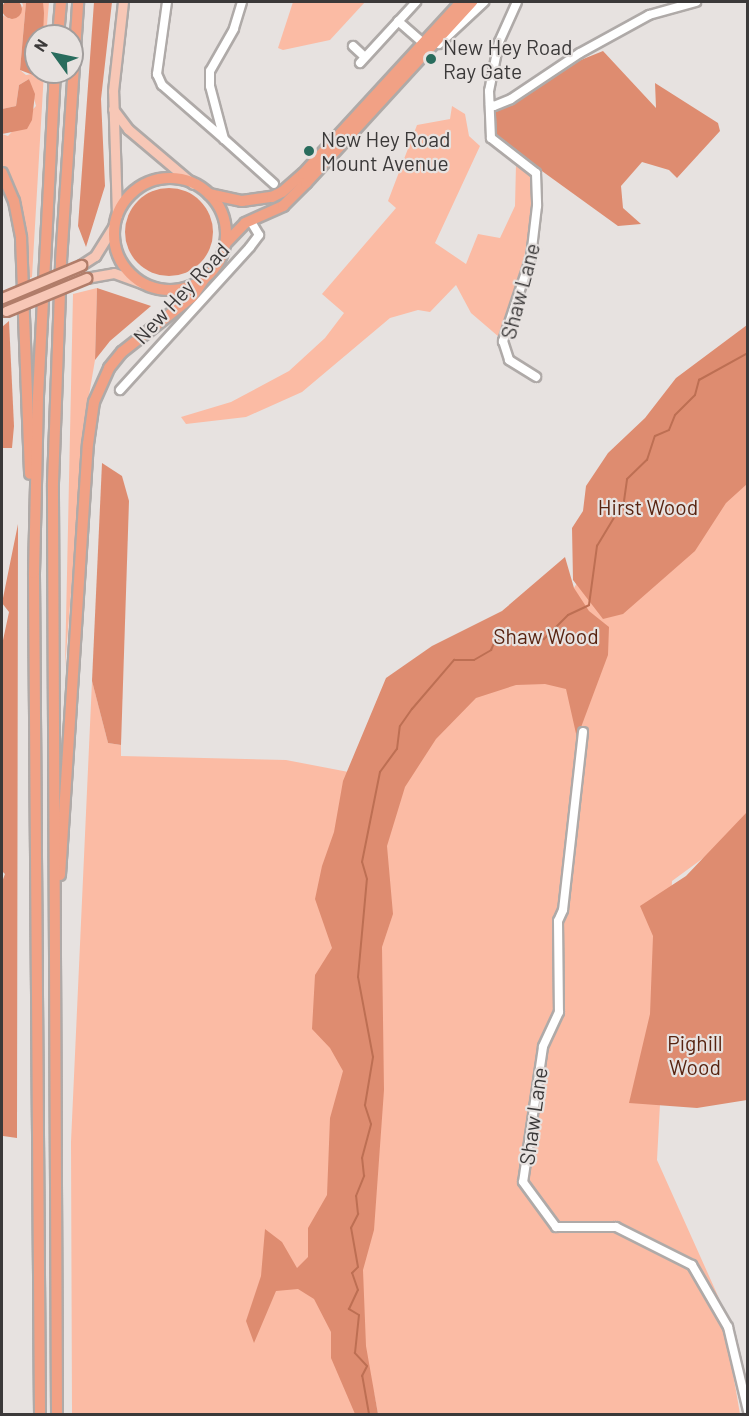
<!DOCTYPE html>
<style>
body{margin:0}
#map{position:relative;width:749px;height:1416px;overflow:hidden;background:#e7e2e0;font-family:Barlow,sans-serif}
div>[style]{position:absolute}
.green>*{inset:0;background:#fbbba4}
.forest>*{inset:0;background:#de8c70}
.round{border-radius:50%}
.stream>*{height:2px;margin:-1px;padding:0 1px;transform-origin:1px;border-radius:1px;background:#bd6f53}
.roads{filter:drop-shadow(2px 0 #afaaa8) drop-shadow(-2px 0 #afaaa8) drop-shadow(0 2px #afaaa8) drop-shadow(0 -2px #afaaa8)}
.minor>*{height:8px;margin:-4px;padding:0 4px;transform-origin:4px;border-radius:4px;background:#fff}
.major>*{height:9px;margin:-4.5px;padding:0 4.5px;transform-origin:4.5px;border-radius:4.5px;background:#f7c7b6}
.highway>*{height:10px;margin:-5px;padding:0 5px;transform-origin:5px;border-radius:5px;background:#f1a185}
.highway>.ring{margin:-5px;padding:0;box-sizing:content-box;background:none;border:10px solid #f1a185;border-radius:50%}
.bridges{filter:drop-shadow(2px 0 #b17d6a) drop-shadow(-2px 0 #b17d6a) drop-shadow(0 2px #b17d6a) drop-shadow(0 -2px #b17d6a)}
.major-bridge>*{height:9px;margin:-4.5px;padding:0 4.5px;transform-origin:4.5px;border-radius:4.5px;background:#f7c7b6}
.dots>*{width:16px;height:16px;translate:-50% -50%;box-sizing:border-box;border:3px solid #e7e2e0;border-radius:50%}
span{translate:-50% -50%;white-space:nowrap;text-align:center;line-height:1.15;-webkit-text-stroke:4.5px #e7e2e0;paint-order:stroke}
.poi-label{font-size:21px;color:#3b3939}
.left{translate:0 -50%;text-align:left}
.street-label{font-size:21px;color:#3b3939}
.park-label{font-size:21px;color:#582411}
.frame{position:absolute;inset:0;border:3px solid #3b3939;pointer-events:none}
.north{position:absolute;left:24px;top:24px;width:60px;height:60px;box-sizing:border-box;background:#e7e2e0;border:2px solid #a29e9d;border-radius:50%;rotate:303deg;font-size:16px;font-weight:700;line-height:24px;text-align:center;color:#3b3939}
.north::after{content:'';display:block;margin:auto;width:21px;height:27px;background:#296c5d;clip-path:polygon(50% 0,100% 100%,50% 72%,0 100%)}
</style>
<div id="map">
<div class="green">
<div style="clip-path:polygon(22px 2px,26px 2px,20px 70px,26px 75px,44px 72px,32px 277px,25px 280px,2px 166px,2px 134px,8px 136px,36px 106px,29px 79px,19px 85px,16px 106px,2px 109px,2px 15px,10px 19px,23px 6px)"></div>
<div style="clip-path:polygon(43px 2px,49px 2px,46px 36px,43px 36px)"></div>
<div style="clip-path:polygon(293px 2px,365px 2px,330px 40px,283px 50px,278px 48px)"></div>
<div style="clip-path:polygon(452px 106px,465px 114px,469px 136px,480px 146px,435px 243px,466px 264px,478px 234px,500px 238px,515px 206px,516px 164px,534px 175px,534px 204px,524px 258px,499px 337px,471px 313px,456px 285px,430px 312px,418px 310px,390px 318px,302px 392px,246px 417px,186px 424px,181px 417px,231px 402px,289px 371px,325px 338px,344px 313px,322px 294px,396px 208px,388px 201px,417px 125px,450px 119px)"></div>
<div style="clip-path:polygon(97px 288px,95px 360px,85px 419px,65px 667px,73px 294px)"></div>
<div style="clip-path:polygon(747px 372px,747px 826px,672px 881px,657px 1160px,735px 1334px,730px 1356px,740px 1414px,378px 1414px,374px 1393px,354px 1414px,72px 1414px,71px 1142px,92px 681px,108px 743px,121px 745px,121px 756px,286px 760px,359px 774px,564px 603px,706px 387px)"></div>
</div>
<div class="forest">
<div class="round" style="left:2px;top:-1px;width:20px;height:20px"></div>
<div style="clip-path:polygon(26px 2px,43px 2px,44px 13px,43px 36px,36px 36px,33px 75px,20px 70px)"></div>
<div style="clip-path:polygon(94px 2px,112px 2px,101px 99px,105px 186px,86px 247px,78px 226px)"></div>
<div style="clip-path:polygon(603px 51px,656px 108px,655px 83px,718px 123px,720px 131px,677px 178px,669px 170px,642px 162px,621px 186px,623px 208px,641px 224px,618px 226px,495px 137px,496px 111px,513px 105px,566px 66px)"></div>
<div style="clip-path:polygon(29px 79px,35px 94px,32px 120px,27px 129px,2px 134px,2px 109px,16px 106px,19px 85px)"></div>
<div class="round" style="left:125px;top:188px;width:88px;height:88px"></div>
<div style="clip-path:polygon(97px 288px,151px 306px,110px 341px,95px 360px)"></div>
<div style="clip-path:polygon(9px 321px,14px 426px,12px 448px,2px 448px,2px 327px)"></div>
<div style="clip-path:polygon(747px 325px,747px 484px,726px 503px,695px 551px,623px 614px,603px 619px,573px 580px,572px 528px,583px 511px,586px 486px,608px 453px,645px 418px,676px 378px)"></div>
<div style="clip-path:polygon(102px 463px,122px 476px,129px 501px,121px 745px,108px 743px,92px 681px)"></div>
<div style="clip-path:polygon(18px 524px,17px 1138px,3px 1136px,2px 882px,5px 874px,2px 871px,2px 645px,9px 612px,2px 603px)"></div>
<div style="clip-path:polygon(565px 557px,574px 588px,589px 611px,609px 627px,608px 655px,577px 738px,566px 689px,545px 684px,516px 685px,476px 698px,436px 739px,405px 787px,387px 846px,393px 914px,382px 947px,384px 1090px,374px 1230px,363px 1270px,366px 1346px,378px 1414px,355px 1414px,331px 1358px,331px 1332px,314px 1299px,298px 1289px,276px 1291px,254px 1343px,246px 1321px,261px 1276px,265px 1229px,282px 1242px,297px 1268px,308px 1257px,308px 1228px,327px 1195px,330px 1118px,343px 1071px,330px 1048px,312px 1029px,315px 975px,332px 948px,315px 899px,322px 866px,334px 832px,343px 781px,386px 678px,432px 646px,502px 611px)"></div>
<div style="clip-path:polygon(747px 812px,747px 1100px,697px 1108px,629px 1103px,650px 1014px,653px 936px,640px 906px,686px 876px)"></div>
</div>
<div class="stream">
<div style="left:369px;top:1414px;width:39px;rotate:-100deg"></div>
<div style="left:362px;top:1376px;width:11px;rotate:-63deg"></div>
<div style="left:367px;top:1366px;width:18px;rotate:-133deg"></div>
<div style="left:355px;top:1353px;width:38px;rotate:-84deg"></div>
<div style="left:359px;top:1315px;width:12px;rotate:-149deg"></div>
<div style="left:349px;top:1309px;width:21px;rotate:-65deg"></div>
<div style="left:358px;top:1290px;width:18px;rotate:-109deg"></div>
<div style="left:352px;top:1273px;width:8px;rotate:-45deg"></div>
<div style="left:358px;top:1267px;width:40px;rotate:-100deg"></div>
<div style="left:351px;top:1228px;width:16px;rotate:-63deg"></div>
<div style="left:358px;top:1214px;width:18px;rotate:-96deg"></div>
<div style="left:356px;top:1196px;width:22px;rotate:-68deg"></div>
<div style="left:364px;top:1176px;width:18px;rotate:-96deg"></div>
<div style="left:362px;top:1158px;width:35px;rotate:-75deg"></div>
<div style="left:371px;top:1124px;width:20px;rotate:-108deg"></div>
<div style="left:365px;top:1105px;width:49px;rotate:-80.5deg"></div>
<div style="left:373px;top:1057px;width:81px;rotate:-100.6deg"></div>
<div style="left:358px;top:977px;width:98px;rotate:-84.8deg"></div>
<div style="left:367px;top:879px;width:18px;rotate:-106deg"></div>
<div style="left:362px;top:862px;width:92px;rotate:-78.7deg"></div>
<div style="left:380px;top:772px;width:29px;rotate:-54deg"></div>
<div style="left:397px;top:749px;width:23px;rotate:-83deg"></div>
<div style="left:400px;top:726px;width:21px;rotate:-55deg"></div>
<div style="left:412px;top:709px;width:65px;rotate:-49.4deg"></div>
<div style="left:454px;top:660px;width:20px"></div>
<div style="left:474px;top:660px;width:20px;rotate:-30deg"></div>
<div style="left:491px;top:650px;width:10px;rotate:-66deg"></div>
<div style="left:495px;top:641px;width:12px;rotate:-14deg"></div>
<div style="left:507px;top:638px;width:37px;rotate:2deg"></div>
<div style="left:544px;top:639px;width:34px;rotate:-45deg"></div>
<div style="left:568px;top:615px;width:23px;rotate:-25deg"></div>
<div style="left:589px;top:605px;width:60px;rotate:-82.3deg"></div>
<div style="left:597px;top:546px;width:52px;rotate:-59deg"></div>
<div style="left:624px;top:501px;width:22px;rotate:-82deg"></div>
<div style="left:627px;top:479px;width:28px;rotate:-44deg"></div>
<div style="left:647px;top:460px;width:25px;rotate:-72deg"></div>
<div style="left:655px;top:436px;width:15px;rotate:-23deg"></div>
<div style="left:669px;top:430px;width:16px;rotate:-68deg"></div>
<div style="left:675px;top:415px;width:28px;rotate:-45deg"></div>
<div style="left:695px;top:395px;width:16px;rotate:-75deg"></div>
<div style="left:699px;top:380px;width:56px;rotate:-28.9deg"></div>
</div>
<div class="roads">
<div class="minor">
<div style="left:167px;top:2px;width:73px;rotate:97.9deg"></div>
<div style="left:157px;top:74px;width:12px;rotate:66deg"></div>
<div style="left:162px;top:85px;width:81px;rotate:41deg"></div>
<div style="left:242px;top:2px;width:28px;rotate:107deg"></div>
<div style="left:234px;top:29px;width:48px;rotate:119.7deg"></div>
<div style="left:210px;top:71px;width:15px;rotate:90deg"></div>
<div style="left:210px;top:86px;width:55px;rotate:75.2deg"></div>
<div style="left:224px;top:139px;width:67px;rotate:42deg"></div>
<div style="left:517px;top:2px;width:44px;rotate:114.2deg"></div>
<div style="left:499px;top:42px;width:50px;rotate:101.5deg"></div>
<div style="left:489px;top:91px;width:47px;rotate:87.6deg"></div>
<div style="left:491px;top:138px;width:57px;rotate:37.9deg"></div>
<div style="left:536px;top:173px;width:33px;rotate:88deg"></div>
<div style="left:537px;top:206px;width:51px;rotate:96.7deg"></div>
<div style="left:531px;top:257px;width:89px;rotate:108.4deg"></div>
<div style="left:503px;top:341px;width:20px;rotate:72deg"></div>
<div style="left:509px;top:360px;width:32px;rotate:32deg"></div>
<div style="left:398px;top:21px;width:33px;rotate:41deg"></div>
<div style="left:439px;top:44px;width:62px;rotate:-43deg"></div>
<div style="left:353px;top:46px;width:16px;rotate:43deg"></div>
<div style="left:360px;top:63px;width:83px;rotate:-47.4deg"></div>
<div style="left:490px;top:104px;width:4px;rotate:27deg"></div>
<div style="left:494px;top:106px;width:18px;rotate:-22deg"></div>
<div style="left:511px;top:99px;width:83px;rotate:-33.7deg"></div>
<div style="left:580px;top:53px;width:79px;rotate:-28.8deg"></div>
<div style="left:649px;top:15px;width:49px;rotate:-15.5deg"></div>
<div style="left:120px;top:390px;width:193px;rotate:-47.7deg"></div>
<div style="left:250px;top:247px;width:15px;rotate:-53deg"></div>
<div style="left:259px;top:235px;width:17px;rotate:-121deg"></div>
<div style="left:583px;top:732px;width:179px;rotate:96.4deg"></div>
<div style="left:563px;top:910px;width:12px;rotate:114deg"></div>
<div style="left:558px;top:921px;width:91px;rotate:89.4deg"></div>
<div style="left:559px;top:1012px;width:38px;rotate:115deg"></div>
<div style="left:543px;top:1047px;width:136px;rotate:98.4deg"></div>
<div style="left:523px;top:1182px;width:56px;rotate:53.7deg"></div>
<div style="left:556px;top:1227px;width:60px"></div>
<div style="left:616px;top:1227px;width:85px;rotate:26.6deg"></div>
<div style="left:692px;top:1265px;width:72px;rotate:59.9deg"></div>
<div style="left:728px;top:1327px;width:86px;rotate:76.6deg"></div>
</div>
<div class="major">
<div style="left:113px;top:109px;width:25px;rotate:53deg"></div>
<div style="left:128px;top:129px;width:85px;rotate:40.2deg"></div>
<div style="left:117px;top:215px;width:124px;rotate:-91.8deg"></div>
<div style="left:113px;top:91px;width:90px;rotate:-83.6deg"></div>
<div style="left:81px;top:265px;width:17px;rotate:-33deg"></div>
<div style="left:95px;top:256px;width:36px;rotate:-58deg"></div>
<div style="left:86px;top:278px;width:28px;rotate:-10deg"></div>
<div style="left:114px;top:273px;width:30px;rotate:20deg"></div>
</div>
<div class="highway">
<div style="left:58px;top:36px;width:34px;rotate:-85deg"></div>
<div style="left:2px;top:173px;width:30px;rotate:67deg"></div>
<div style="left:14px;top:201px;width:38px;rotate:79deg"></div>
<div style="left:21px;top:238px;width:236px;rotate:87.8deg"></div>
<div class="ring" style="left:114px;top:178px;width:102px;height:102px"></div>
<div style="left:209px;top:194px;width:34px;rotate:12deg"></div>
<div style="left:242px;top:201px;width:30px;rotate:-8deg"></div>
<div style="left:272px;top:197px;width:11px;rotate:-27deg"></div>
<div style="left:282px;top:192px;width:28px;rotate:-41deg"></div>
<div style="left:303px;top:174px;width:234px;rotate:-47.4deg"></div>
<div style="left:225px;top:244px;width:29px;rotate:-46deg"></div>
<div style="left:245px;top:223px;width:42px;rotate:-24.1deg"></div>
<div style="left:283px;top:206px;width:33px;rotate:-45deg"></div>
<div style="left:306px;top:183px;width:246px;rotate:-47.5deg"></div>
<div style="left:60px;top:875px;width:432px;rotate:-86.3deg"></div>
<div style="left:88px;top:444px;width:42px;rotate:-81.9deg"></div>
<div style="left:94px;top:402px;width:37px;rotate:-66deg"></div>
<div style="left:109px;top:368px;width:21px;rotate:-51deg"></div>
<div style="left:122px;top:352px;width:89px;rotate:-38.2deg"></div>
<div style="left:192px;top:297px;width:23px;rotate:-56deg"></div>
<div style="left:40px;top:1414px;width:841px;rotate:-90.41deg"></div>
<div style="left:34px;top:573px;width:177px;rotate:-88.7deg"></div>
<div style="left:38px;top:396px;width:324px;rotate:-87deg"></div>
<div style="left:57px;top:1414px;width:931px;rotate:-90.25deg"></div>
<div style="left:53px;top:483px;width:222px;rotate:-87.9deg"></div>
<div style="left:61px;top:261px;width:260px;rotate:-86.2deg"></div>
</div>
</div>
<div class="bridges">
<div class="major-bridge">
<div style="left:2px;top:298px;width:86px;rotate:-22.7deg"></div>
<div style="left:6px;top:311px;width:87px;rotate:-22.4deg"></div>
</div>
</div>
<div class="dots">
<div style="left:431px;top:59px;background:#296c5d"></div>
<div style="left:309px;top:151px;background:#296c5d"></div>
</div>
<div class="poi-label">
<span class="left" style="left:443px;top:59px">New Hey Road<br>Ray Gate</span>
<span class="left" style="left:321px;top:151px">New Hey Road<br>Mount Avenue</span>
</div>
<div class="street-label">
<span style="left:520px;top:291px;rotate:-75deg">Shaw Lane</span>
<span style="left:181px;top:293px;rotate:-47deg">New Hey Road</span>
<span style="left:533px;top:1116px;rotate:-82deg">Shaw Lane</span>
</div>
<div class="park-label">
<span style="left:648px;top:507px">Hirst Wood</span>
<span style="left:546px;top:636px">Shaw Wood</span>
<span style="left:695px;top:1055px">Pighill<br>Wood</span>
</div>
<div class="frame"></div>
<div class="north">N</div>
</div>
